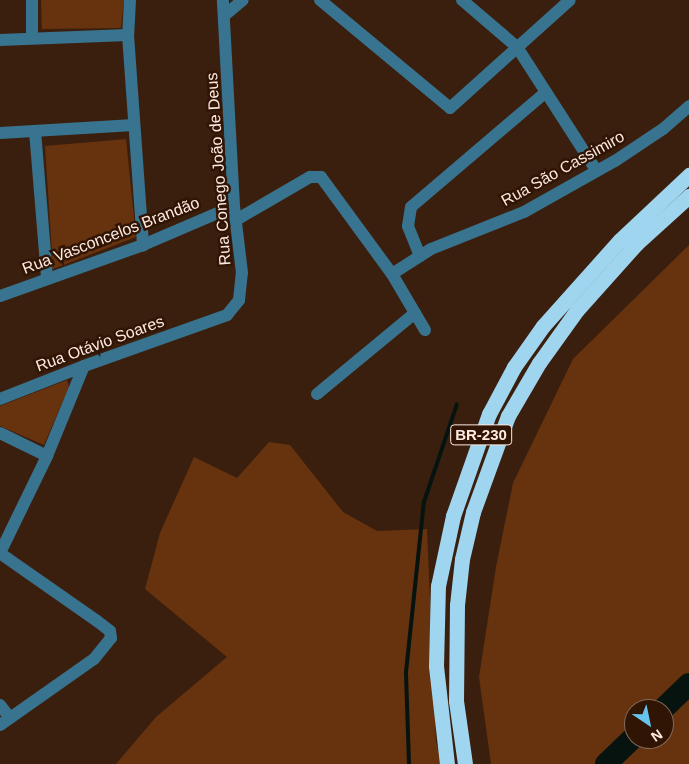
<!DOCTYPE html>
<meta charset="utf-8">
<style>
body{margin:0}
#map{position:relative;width:689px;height:764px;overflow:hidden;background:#3b1f0e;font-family:Helvetica,sans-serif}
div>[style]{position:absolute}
.green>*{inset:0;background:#67320e}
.stream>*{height:4px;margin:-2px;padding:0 2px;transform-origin:2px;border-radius:2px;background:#07130f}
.river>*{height:22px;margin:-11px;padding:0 11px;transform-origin:11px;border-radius:11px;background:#07130f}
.minor>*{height:12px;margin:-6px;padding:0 6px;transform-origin:6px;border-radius:6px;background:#38748f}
.highway>*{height:15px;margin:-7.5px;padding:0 7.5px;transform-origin:7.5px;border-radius:7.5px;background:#a0d5ef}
span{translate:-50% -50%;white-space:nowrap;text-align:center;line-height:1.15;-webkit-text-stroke:5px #301505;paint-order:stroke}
.shield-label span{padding:1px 4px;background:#301505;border:1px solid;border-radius:4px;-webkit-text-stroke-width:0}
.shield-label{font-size:15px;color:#feeae0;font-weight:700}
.street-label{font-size:16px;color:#feeae0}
.north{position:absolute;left:624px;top:699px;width:50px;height:50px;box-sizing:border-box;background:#301505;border:1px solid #826a5d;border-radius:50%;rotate:146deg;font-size:14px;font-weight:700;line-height:20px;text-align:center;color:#feeae0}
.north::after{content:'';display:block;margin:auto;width:18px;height:22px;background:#66c4ef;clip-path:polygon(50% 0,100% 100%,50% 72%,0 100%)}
</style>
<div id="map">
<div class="green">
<div style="clip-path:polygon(41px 0,124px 0,121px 28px,42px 29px)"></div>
<div style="clip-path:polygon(126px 139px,136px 237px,53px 269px,45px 146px)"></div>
<div style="clip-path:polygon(evenodd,689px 245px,689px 764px,491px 764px,479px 677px,496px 567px,513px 483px,573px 359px,689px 245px,634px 709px,664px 709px,664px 739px,634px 739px,634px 709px)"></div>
<div style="clip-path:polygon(67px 380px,69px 387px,44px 445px,0 426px,0 406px)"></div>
<div style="clip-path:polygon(269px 442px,290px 445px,343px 512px,377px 531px,427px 529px,436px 742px,443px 764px,116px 764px,156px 717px,227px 657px,145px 589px,160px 533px,194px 457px,237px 478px)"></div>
</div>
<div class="stream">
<div style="left:409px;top:764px;width:92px;rotate:-91.9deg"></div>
<div style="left:406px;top:672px;width:171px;rotate:-84deg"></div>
<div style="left:424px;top:502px;width:103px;rotate:-71.4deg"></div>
</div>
<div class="river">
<div style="left:663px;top:709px;width:36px;rotate:-44deg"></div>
<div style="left:606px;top:764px;width:39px;rotate:-44deg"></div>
</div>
<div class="minor">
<div style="left:32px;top:0;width:38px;rotate:90deg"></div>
<div style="left:130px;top:0;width:35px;rotate:93deg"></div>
<div style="left:128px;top:35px;width:211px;rotate:85.9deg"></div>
<div style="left:320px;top:0;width:169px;rotate:39.7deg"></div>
<div style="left:450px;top:108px;width:161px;rotate:-42deg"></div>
<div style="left:462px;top:0;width:72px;rotate:40.5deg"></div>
<div style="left:517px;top:47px;width:146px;rotate:57.3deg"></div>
<div style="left:225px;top:15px;width:23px;rotate:-40deg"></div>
<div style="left:0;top:40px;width:128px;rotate:-2.2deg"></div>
<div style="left:35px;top:131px;width:146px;rotate:85.3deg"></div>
<div style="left:0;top:133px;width:134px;rotate:-3.4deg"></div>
<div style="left:236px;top:220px;width:86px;rotate:-30.2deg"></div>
<div style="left:310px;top:177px;width:11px"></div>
<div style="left:321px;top:177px;width:120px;rotate:53.8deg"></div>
<div style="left:392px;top:274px;width:65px;rotate:59.5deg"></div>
<div style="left:420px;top:256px;width:32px;rotate:-112deg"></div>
<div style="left:408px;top:226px;width:19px;rotate:-81deg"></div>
<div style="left:411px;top:207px;width:177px;rotate:-40.4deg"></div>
<div style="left:392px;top:274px;width:46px;rotate:-32.7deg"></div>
<div style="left:431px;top:249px;width:100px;rotate:-21.7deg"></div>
<div style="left:524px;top:212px;width:104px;rotate:-29.3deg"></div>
<div style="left:615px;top:161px;width:58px;rotate:-33.7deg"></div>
<div style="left:663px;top:129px;width:35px;rotate:-41deg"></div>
<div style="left:0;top:296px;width:152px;rotate:-19.6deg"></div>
<div style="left:143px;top:245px;width:99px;rotate:-23.2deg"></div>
<div style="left:317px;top:394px;width:127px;rotate:-39.6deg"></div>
<div style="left:0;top:399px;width:90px;rotate:-21.4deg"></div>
<div style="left:84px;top:366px;width:152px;rotate:-19.6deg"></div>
<div style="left:227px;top:315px;width:19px;rotate:-51deg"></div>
<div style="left:239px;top:300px;width:27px;rotate:-84deg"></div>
<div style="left:242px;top:273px;width:67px;rotate:-96.8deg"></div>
<div style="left:234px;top:206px;width:206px;rotate:-93.1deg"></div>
<div style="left:0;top:433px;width:52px;rotate:26.1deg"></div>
<div style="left:0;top:553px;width:108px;rotate:-64.1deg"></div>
<div style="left:47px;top:456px;width:97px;rotate:-67.7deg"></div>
<div style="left:0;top:705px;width:16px;rotate:52deg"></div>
<div style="left:0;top:725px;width:115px;rotate:-35.1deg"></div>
<div style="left:94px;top:659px;width:27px;rotate:-51deg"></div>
<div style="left:111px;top:638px;width:7px;rotate:-98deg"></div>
<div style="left:110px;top:631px;width:16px;rotate:-142deg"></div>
<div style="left:97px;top:621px;width:118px;rotate:-145deg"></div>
</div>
<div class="highway">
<div style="left:447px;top:764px;width:99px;rotate:-96.4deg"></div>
<div style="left:436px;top:666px;width:80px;rotate:-88.6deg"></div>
<div style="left:438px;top:586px;width:72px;rotate:-77.9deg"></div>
<div style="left:453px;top:516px;width:108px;rotate:-70.6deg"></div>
<div style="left:489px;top:414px;width:53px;rotate:-62deg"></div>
<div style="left:514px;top:367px;width:50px;rotate:-54.7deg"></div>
<div style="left:543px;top:326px;width:115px;rotate:-48.2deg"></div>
<div style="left:620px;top:240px;width:95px;rotate:-43.3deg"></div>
<div style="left:465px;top:764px;width:64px;rotate:-98.1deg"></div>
<div style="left:456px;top:701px;width:96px;rotate:-89.4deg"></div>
<div style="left:457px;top:605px;width:46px;rotate:-83.8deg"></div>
<div style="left:462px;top:559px;width:48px;rotate:-76.8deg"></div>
<div style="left:473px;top:512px;width:102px;rotate:-70deg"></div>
<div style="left:508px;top:416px;width:61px;rotate:-59.7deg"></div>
<div style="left:539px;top:363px;width:65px;rotate:-54.4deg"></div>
<div style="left:577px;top:310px;width:89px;rotate:-48.2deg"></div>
<div style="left:636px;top:244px;width:72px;rotate:-42.2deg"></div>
</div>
<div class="shield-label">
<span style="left:481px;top:435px">BR-230</span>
</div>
<div class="street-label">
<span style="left:219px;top:169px;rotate:-94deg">Rua Conego João de Deus</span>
<span style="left:563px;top:169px;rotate:-29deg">Rua São Cassimiro</span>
<span style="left:111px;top:236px;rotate:-21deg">Rua Vasconcelos Brandão</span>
<span style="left:100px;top:344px;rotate:-20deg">Rua Otávio Soares</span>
</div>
<div class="north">N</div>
</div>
